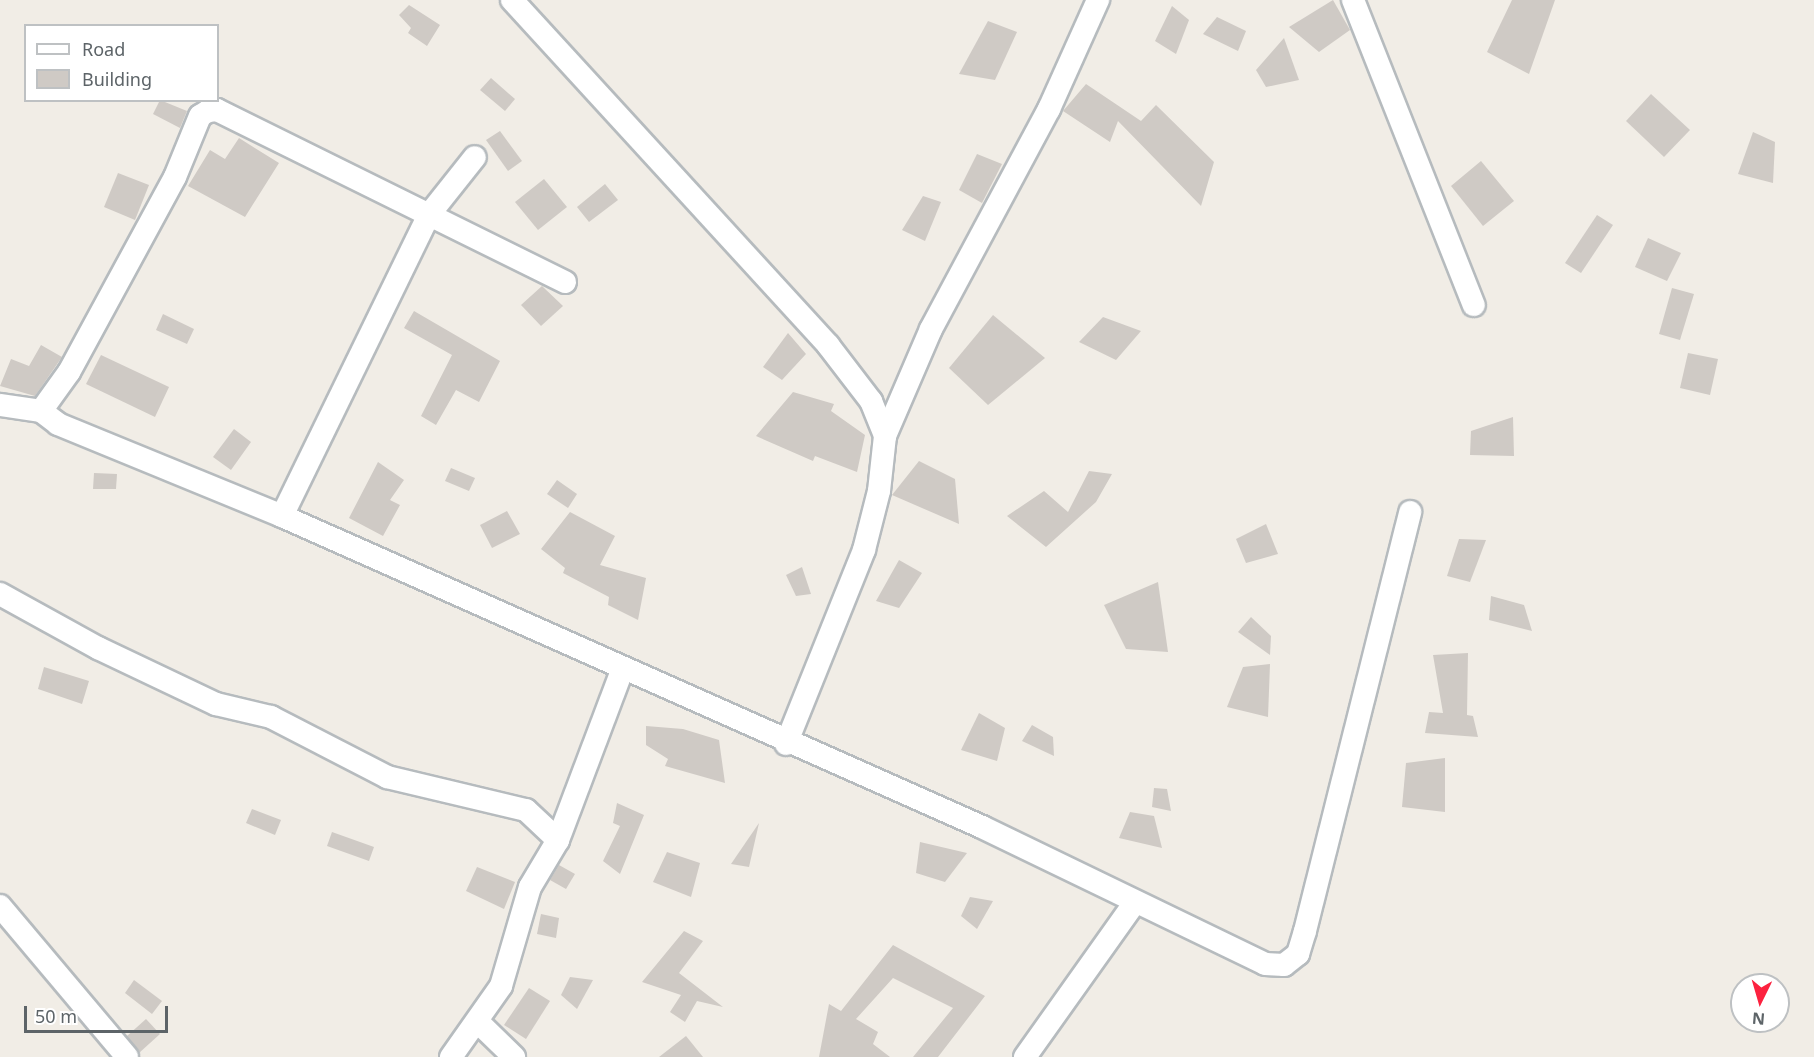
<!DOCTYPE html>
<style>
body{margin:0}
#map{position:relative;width:1814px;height:1057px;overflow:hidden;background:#f1ede6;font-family:"Noto Sans",sans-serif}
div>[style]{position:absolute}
.building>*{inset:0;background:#cfcac5}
.roads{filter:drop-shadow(2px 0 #b6bbbe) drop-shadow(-2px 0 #b6bbbe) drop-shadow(0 2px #b6bbbe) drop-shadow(0 -2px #b6bbbe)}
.minor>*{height:22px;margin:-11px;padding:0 11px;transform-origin:11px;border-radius:11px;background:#fff}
span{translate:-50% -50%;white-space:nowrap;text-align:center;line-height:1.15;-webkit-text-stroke:4.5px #fff;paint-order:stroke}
.legend{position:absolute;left:24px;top:24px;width:195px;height:78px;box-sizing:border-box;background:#fff;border:2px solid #bec1c3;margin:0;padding:8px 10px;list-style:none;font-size:18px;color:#5d6468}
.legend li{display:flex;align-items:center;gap:12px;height:30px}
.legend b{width:30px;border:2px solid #bec1c3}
.north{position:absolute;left:1730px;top:973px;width:60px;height:60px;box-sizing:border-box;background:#fff;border:2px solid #bec1c3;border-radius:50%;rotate:185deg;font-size:16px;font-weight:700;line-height:24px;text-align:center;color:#5d6468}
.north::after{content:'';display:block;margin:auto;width:21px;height:27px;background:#fc223f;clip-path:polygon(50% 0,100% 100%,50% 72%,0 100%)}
.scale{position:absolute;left:24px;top:1006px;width:144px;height:27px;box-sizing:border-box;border:3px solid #5d6468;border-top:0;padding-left:8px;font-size:18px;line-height:21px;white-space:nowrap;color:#5d6468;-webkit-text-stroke:4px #fff;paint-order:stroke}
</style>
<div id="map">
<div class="building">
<div style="clip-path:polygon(1333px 0,1350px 30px,1319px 52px,1289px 27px)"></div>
<div style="clip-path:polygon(1512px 0,1555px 0,1529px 74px,1487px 52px)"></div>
<div style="clip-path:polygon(409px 5px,440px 25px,427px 46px,408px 33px,411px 28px,399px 15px)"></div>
<div style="clip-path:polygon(1172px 6px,1189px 20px,1176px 54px,1155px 41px)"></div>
<div style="clip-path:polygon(1217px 17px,1246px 31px,1238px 51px,1203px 34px)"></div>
<div style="clip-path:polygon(988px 21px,1017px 32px,995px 80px,959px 74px)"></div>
<div style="clip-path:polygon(1284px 38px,1299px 80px,1266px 87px,1256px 70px)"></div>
<div style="clip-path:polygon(491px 78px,515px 99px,505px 111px,480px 90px)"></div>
<div style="clip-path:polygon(1086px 84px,1141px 121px,1156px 105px,1214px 162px,1201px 206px,1118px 121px,1110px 142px,1063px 111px)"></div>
<div style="clip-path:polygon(1651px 94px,1690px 130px,1664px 157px,1626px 121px)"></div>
<div style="clip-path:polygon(160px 100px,187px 111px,180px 128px,153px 114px)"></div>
<div style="clip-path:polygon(500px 131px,522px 161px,508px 171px,486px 140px)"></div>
<div style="clip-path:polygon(1753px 132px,1775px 142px,1773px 183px,1738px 174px)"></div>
<div style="clip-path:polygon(239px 138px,279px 163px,245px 217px,188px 186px,210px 150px,225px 159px)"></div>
<div style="clip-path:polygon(977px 154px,1002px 164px,982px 203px,959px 190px)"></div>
<div style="clip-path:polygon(1481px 161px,1514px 201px,1483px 226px,1451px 186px)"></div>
<div style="clip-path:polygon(118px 173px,149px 185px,135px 220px,104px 207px)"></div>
<div style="clip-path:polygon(544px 179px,567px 207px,538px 230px,515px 202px)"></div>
<div style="clip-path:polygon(605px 184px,618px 200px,589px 222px,577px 207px)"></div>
<div style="clip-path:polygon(923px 196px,941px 202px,925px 241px,902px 230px)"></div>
<div style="clip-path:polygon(1597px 215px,1613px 225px,1581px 273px,1565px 263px)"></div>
<div style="clip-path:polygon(1648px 238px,1681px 253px,1667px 281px,1635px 267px)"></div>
<div style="clip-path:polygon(542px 286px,563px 306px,541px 326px,521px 305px)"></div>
<div style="clip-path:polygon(1672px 288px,1694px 294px,1680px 340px,1659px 334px)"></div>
<div style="clip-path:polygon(414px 311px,500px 361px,479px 402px,456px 390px,436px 425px,421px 416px,452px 355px,404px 328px)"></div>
<div style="clip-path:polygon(163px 314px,194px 329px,187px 344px,156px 330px)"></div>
<div style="clip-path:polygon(993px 315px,1045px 358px,988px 405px,949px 368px)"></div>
<div style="clip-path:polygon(1103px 317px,1141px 331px,1116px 360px,1079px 342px)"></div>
<div style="clip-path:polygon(788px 333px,806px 354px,782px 380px,763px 367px)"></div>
<div style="clip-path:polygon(41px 345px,62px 357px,35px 396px,0 386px,11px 359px,29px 366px)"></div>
<div style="clip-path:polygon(1688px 353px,1718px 359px,1710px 395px,1680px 388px)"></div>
<div style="clip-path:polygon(101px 355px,169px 387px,155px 417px,86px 384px)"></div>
<div style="clip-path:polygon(793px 392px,834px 404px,831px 411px,865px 435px,857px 472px,815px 456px,813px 461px,756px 436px)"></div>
<div style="clip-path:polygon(1513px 417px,1514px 456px,1470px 455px,1471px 431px)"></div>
<div style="clip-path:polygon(234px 429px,251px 442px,231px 470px,213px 457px)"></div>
<div style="clip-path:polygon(919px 461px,955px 479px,959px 524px,892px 495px)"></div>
<div style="clip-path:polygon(378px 462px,404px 480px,390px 500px,400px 505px,383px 536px,349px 518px)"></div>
<div style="clip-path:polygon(451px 468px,475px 478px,469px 491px,445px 481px)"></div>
<div style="clip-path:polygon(1089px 471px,1112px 474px,1096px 502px,1046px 547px,1007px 516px,1044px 491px,1068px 512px)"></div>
<div style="clip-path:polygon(94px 473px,117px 474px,116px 489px,93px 489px)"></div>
<div style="clip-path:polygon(557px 480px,577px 494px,568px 508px,547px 494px)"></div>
<div style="clip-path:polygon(507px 511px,520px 534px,492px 548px,480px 525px)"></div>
<div style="clip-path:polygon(570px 512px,615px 536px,600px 565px,646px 578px,638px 620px,608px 605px,609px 597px,563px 573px,565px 568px,541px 549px)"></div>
<div style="clip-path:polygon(1266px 524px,1278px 554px,1246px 563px,1236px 539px)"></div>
<div style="clip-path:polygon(1459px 539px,1486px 540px,1470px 582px,1447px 576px)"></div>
<div style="clip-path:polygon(899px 560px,922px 573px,899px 608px,876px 601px)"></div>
<div style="clip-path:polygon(802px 567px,811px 594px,796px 596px,786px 575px)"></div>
<div style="clip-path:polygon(1158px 582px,1168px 652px,1126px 649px,1104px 605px)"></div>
<div style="clip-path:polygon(1491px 596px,1524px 605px,1532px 631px,1489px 620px)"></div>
<div style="clip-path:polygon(1251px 617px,1271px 636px,1270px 655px,1238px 632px)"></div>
<div style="clip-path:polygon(1468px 653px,1467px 715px,1473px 716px,1478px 737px,1425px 733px,1429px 712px,1443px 713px,1433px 655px)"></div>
<div style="clip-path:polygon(1270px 664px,1268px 717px,1227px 707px,1243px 667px)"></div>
<div style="clip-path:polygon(44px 667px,89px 681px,82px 704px,38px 689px)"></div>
<div style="clip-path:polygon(979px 713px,1005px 728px,997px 761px,961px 750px)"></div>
<div style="clip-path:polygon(1032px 725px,1053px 737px,1054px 756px,1022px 741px)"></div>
<div style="clip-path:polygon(646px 726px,683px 729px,719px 740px,725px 783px,665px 766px,668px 759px,646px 745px)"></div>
<div style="clip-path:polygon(1445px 758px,1445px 812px,1402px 807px,1406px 763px)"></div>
<div style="clip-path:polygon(1154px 788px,1167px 789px,1171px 811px,1152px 807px)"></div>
<div style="clip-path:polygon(617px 803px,644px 815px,620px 874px,603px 861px,620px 826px,613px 823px)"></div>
<div style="clip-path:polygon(252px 809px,281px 820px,275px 835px,246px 823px)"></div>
<div style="clip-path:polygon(1130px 812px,1154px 816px,1162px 848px,1119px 838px)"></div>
<div style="clip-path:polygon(759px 823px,749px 867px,731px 864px)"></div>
<div style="clip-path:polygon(332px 832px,374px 847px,369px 861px,327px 846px)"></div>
<div style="clip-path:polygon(920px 842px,967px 853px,945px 882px,916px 873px)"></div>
<div style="clip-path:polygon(667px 852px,700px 863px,691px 897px,653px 882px)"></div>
<div style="clip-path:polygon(559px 865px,575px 874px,566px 889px,550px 880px)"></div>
<div style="clip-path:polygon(477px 867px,515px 882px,504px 909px,466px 891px)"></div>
<div style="clip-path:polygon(970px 897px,993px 901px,977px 929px,961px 916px)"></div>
<div style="clip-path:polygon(541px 914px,559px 918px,556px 938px,537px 934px)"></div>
<div style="clip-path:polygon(684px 931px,703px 941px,679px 973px,723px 1007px,697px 1001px,685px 1022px,670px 1012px,681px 995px,642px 982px)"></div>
<div style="clip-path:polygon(893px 945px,985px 996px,938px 1057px,913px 1057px,953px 1008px,893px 978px,856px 1019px,878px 1032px,873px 1044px,890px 1057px,819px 1057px,829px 1004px,841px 1011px)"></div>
<div style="clip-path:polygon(570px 977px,593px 980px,577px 1009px,561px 995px)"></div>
<div style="clip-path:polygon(134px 980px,162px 1001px,152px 1014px,125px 993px)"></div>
<div style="clip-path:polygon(529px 988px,550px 1001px,526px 1039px,504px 1025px)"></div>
<div style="clip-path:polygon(146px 1019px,160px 1034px,139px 1053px,127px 1036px)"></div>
<div style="clip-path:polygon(686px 1036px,703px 1057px,659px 1057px)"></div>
</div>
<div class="roads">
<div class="minor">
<div style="left:512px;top:0;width:468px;rotate:47.5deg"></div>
<div style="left:828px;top:345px;width:71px;rotate:52.5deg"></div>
<div style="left:871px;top:401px;width:38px;rotate:68deg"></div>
<div style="left:885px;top:436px;width:55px;rotate:96.2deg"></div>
<div style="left:879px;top:491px;width:61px;rotate:104.3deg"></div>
<div style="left:864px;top:550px;width:209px;rotate:111.9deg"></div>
<div style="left:1353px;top:0;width:328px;rotate:68.4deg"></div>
<div style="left:565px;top:282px;width:388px;rotate:-153.7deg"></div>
<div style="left:217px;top:110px;width:9px;rotate:174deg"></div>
<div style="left:208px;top:111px;width:9px;rotate:148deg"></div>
<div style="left:200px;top:116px;width:66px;rotate:112.3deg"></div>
<div style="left:175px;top:177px;width:222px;rotate:118.5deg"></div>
<div style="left:69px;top:372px;width:48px;rotate:125.7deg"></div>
<div style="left:41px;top:411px;width:21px;rotate:37deg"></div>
<div style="left:58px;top:424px;width:242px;rotate:22.3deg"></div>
<div style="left:282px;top:516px;width:766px;rotate:23.95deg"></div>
<div style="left:982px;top:827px;width:314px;rotate:25.8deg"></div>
<div style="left:1265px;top:964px;width:19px;rotate:3deg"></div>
<div style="left:1284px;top:965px;width:18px;rotate:-38deg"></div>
<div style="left:1298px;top:954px;width:24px;rotate:-73deg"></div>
<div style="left:1305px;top:931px;width:432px;rotate:-75.9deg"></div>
<div style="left:0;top:405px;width:41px;rotate:8.3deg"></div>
<div style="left:885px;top:436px;width:116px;rotate:-66.7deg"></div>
<div style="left:931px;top:329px;width:250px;rotate:-61.8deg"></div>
<div style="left:1049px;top:109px;width:120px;rotate:-65.8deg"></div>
<div style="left:282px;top:516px;width:334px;rotate:-64deg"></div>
<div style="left:428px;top:216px;width:75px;rotate:-51.5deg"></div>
<div style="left:0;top:594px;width:112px;rotate:28.9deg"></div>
<div style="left:98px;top:648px;width:131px;rotate:25.4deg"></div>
<div style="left:216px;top:704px;width:57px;rotate:13.3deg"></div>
<div style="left:271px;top:717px;width:131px;rotate:27.3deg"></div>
<div style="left:387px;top:777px;width:143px;rotate:13.4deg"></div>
<div style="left:526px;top:810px;width:44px;rotate:43.2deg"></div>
<div style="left:0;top:906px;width:197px;rotate:49.9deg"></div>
<div style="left:479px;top:1023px;width:49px;rotate:44.2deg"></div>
<div style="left:451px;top:1057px;width:87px;rotate:-54.8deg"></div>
<div style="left:501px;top:986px;width:103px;rotate:-73.7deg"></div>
<div style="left:530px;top:887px;width:55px;rotate:-59.2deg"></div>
<div style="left:558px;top:840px;width:181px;rotate:-69.3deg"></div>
<div style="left:1025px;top:1057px;width:190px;rotate:-54.6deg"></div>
</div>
</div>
<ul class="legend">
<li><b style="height:8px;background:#fff"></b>Road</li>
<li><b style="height:16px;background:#cfcac5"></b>Building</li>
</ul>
<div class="north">N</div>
<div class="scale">50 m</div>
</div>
